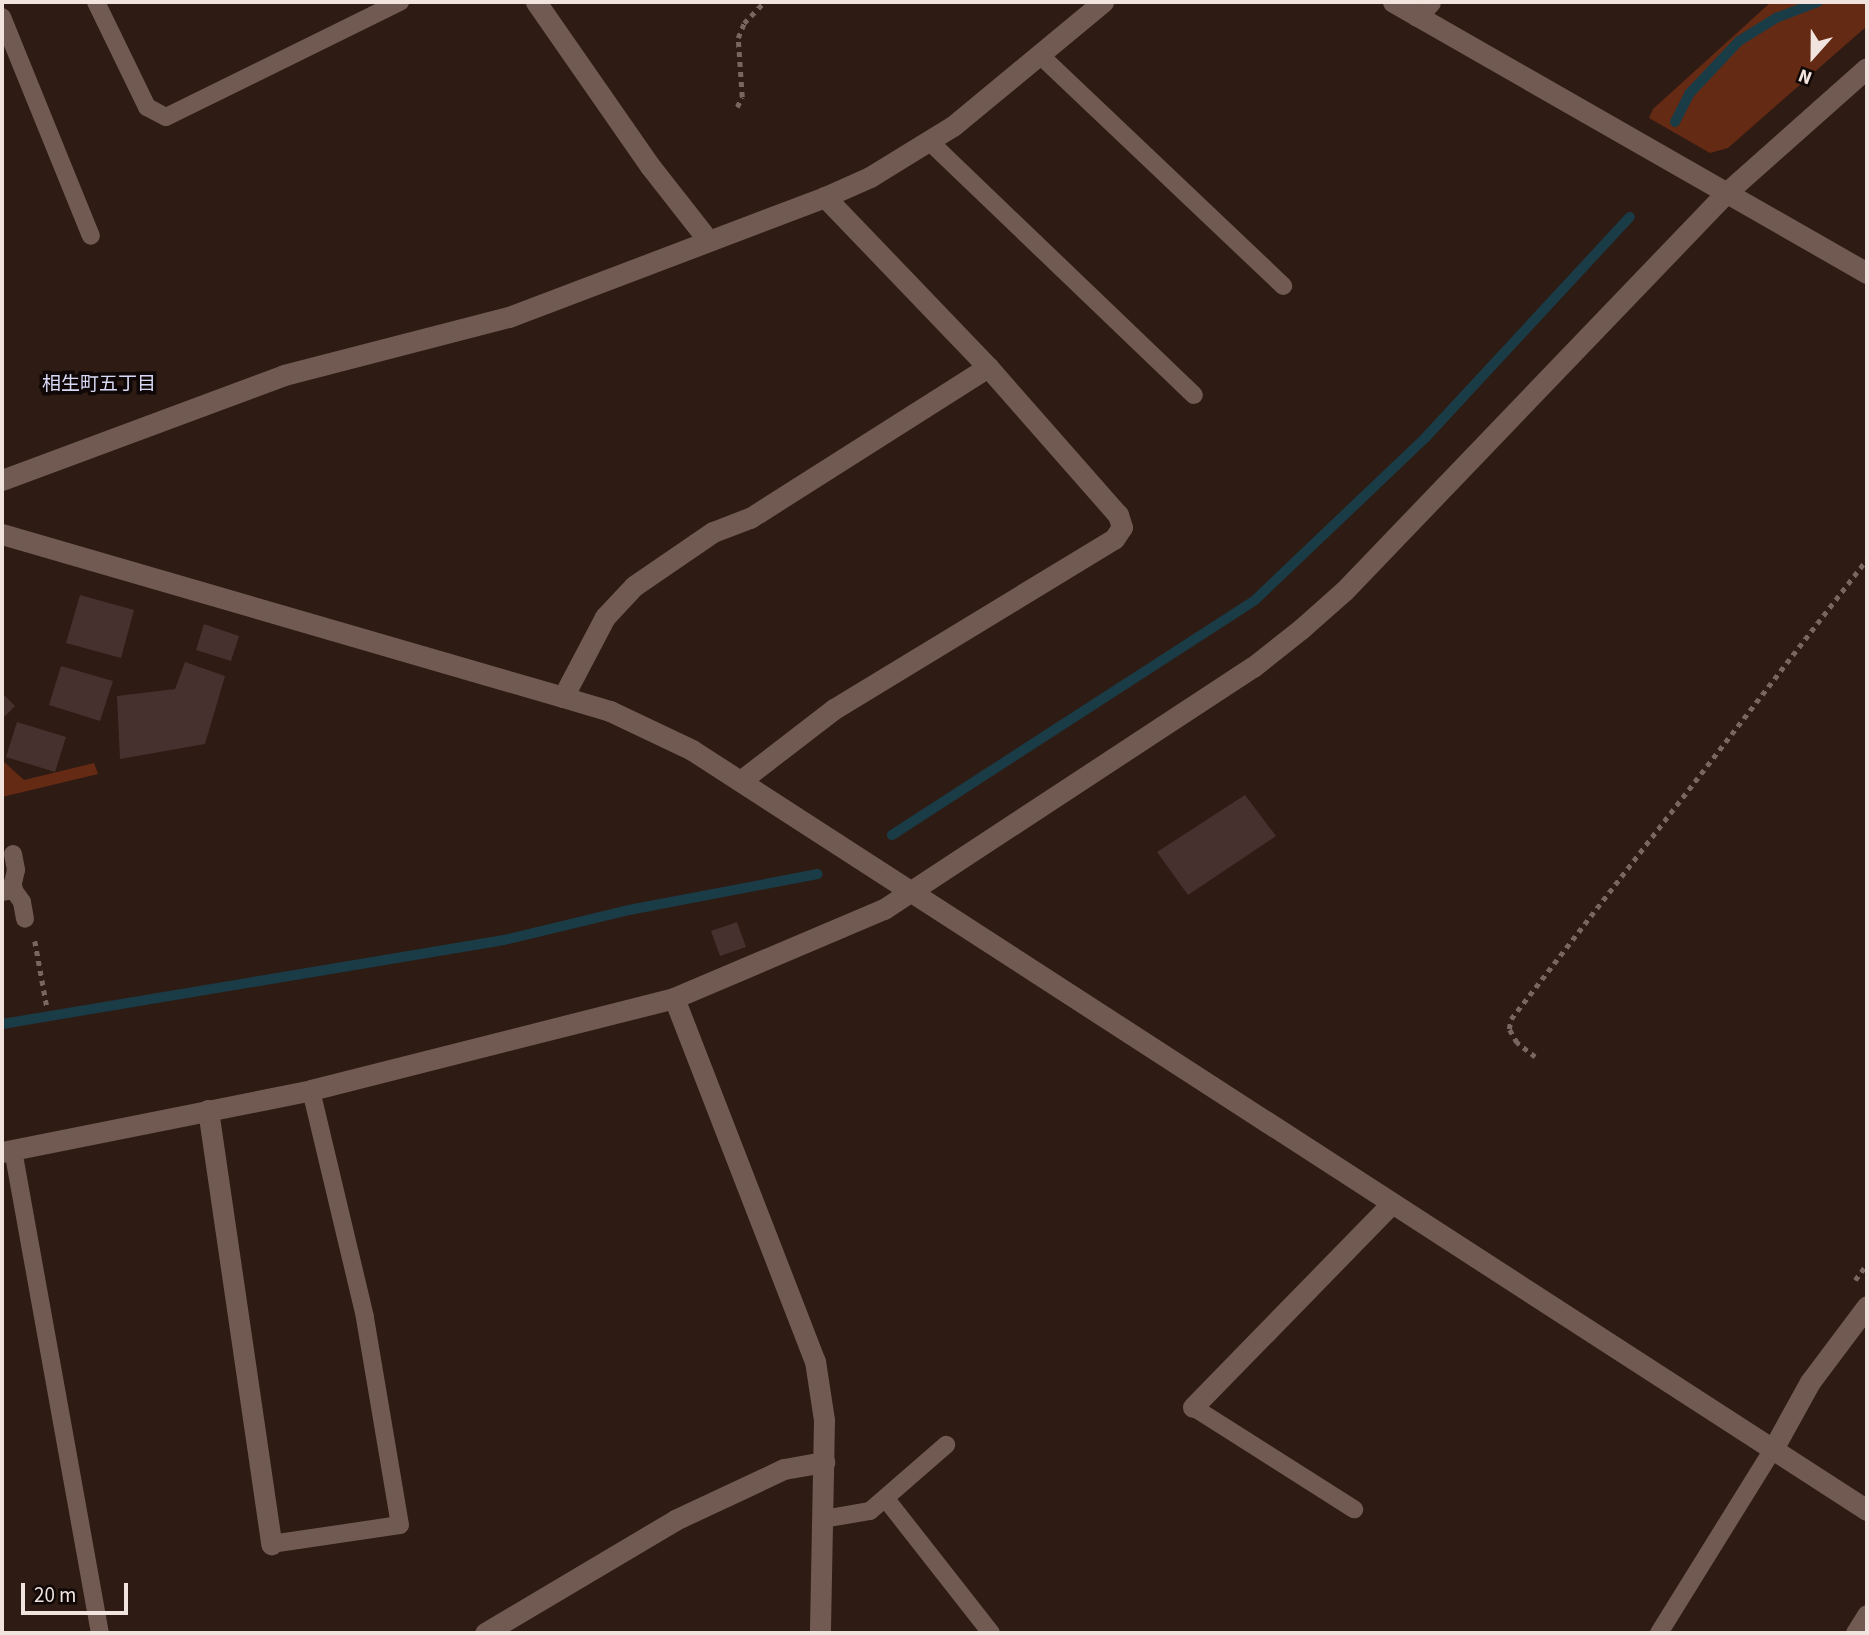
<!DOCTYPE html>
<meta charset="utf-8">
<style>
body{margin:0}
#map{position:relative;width:1869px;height:1635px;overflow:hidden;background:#2e1b14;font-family:"Source Sans 3","Noto Sans JP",sans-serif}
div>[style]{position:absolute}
.green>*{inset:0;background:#652a13}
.stream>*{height:10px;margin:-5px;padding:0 5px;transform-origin:5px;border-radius:5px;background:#1a3c47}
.building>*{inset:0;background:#47312f}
.path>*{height:4.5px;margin-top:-2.25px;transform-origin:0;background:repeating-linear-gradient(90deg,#786761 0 5px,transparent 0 10px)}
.lane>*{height:18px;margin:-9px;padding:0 9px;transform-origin:9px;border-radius:9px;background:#705a51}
.street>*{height:21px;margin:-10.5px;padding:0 10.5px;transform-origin:10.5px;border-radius:10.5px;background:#705a51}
.secondary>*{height:21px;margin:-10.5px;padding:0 10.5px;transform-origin:10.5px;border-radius:10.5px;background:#705a51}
span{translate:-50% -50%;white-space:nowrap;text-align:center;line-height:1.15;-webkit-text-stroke:7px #100806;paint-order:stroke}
.neighbourhood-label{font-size:19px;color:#d8d9f6}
.frame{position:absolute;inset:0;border:4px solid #f1e3de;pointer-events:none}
.north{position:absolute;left:1778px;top:21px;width:70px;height:70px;-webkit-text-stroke:5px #100806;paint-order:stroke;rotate:201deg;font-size:19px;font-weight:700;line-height:28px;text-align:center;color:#f1e3de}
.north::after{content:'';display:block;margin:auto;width:24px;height:32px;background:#f1e3de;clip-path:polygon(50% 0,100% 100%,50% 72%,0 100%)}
.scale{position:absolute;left:21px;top:1583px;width:107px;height:32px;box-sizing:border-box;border:4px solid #f1e3de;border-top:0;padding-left:9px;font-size:21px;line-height:24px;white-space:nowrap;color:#f1e3de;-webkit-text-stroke:5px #100806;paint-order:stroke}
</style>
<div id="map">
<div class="green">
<div style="clip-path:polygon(1771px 2px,1867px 2px,1867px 26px,1728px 148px,1710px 153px,1649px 118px,1653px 109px)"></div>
<div style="clip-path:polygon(2px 760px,24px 780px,94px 763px,98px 774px,2px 797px)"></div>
</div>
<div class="stream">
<div style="left:1675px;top:122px;width:31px;rotate:-63deg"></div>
<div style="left:1689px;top:94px;width:73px;rotate:-46.7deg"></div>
<div style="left:1739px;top:41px;width:44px;rotate:-31.9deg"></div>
<div style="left:1776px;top:18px;width:45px;rotate:-20.9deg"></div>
<div style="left:892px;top:835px;width:432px;rotate:-32.9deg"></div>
<div style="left:1255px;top:600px;width:236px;rotate:-43.6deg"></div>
<div style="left:1426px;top:437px;width:300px;rotate:-47.2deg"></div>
<div style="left:2px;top:1024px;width:509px;rotate:-9.5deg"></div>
<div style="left:504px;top:940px;width:129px;rotate:-13.5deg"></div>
<div style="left:629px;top:910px;width:192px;rotate:-10.8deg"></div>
</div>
<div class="building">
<div style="clip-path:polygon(80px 595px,134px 610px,121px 658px,66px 643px)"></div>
<div style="clip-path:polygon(204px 624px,239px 636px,231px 661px,196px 650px)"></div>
<div style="clip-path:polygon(185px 662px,225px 676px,205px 744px,120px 759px,117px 696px,175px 689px)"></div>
<div style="clip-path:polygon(61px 666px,113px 681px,100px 721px,49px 705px)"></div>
<div style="clip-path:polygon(2px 693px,15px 706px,2px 719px)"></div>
<div style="clip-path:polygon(17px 722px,66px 737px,55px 772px,6px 757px)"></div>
<div style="clip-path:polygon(1245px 795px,1276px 836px,1188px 895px,1157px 852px)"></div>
<div style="clip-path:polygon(737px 922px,746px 947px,720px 956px,711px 931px)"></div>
</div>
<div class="path">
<div style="left:737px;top:107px;width:11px;rotate:-63deg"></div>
<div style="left:742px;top:97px;width:59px;rotate:-93.9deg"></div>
<div style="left:738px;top:38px;width:16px;rotate:-68deg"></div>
<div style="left:744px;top:23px;width:29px;rotate:-46deg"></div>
<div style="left:35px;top:941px;width:67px;rotate:79.7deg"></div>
<div style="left:1535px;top:1057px;width:23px;rotate:-142deg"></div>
<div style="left:1517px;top:1043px;width:16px;rotate:-120deg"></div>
<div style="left:1509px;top:1029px;width:10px;rotate:-79deg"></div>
<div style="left:1511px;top:1019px;width:582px;rotate:-52.26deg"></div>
<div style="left:1855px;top:1280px;width:20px;rotate:-53deg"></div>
</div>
<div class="lane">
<div style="left:96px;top:2px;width:117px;rotate:64.1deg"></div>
<div style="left:147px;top:107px;width:21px;rotate:28deg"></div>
<div style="left:166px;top:117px;width:261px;rotate:-26.2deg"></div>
<div style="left:2px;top:17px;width:236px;rotate:67.9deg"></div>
<div style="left:1041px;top:56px;width:334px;rotate:43.5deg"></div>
<div style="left:929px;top:141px;width:367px;rotate:43.8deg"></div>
<div style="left:13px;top:854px;width:16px;rotate:79deg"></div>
<div style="left:16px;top:870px;width:18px;rotate:103deg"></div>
<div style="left:12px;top:888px;width:17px;rotate:54deg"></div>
<div style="left:22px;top:902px;width:17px;rotate:80deg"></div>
<div style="left:13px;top:1150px;width:491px;rotate:79.8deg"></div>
<div style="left:1193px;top:1407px;width:191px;rotate:32.4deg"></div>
<div style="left:886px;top:1499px;width:170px;rotate:51.9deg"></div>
<div style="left:823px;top:1519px;width:48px;rotate:-9.7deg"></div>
<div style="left:870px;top:1511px;width:101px;rotate:-41deg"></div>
<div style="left:271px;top:1544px;width:130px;rotate:-8.4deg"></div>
<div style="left:400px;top:1525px;width:211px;rotate:-99.6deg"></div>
<div style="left:365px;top:1317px;width:233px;rotate:-103.4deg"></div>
<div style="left:1659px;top:1633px;width:216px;rotate:-58.2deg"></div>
<div style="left:1855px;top:1633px;width:22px;rotate:-58deg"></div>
</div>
<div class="street">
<div style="left:536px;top:2px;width:200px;rotate:55.2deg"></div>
<div style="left:650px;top:166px;width:94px;rotate:51.9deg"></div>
<div style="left:1417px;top:16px;width:19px;rotate:-47deg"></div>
<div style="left:2px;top:480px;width:301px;rotate:-20.4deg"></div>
<div style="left:284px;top:375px;width:232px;rotate:-14.5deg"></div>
<div style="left:509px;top:317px;width:338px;rotate:-20.8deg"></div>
<div style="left:825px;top:197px;width:49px;rotate:-24deg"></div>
<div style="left:870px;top:177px;width:97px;rotate:-31.6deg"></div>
<div style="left:953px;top:126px;width:195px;rotate:-39.6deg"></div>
<div style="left:563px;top:697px;width:90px;rotate:-62.3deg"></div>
<div style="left:605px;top:617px;width:42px;rotate:-46.9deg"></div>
<div style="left:634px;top:586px;width:96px;rotate:-34.4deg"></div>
<div style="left:713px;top:532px;width:40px;rotate:-21deg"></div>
<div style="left:750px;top:518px;width:282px;rotate:-32.4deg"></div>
<div style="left:743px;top:779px;width:115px;rotate:-37.6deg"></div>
<div style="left:834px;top:709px;width:328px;rotate:-31.3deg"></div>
<div style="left:1114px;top:539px;width:14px;rotate:-56deg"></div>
<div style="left:1122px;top:527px;width:13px;rotate:-108deg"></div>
<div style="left:1118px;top:515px;width:197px;rotate:-131.3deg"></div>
<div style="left:988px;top:367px;width:236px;rotate:-133.8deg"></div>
<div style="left:2px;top:890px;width:10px;rotate:-11deg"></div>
<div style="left:674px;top:998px;width:389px;rotate:68.8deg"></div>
<div style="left:815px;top:1361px;width:60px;rotate:81.3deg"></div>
<div style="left:824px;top:1420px;width:213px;rotate:91.1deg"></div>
<div style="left:208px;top:1110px;width:439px;rotate:81.7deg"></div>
<div style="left:1193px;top:1407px;width:285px;rotate:-45.7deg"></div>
<div style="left:1773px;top:1449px;width:77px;rotate:-61.1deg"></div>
<div style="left:1810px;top:1382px;width:95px;rotate:-53.1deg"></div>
<div style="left:485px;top:1633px;width:221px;rotate:-30.7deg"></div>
<div style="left:675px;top:1520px;width:120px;rotate:-25.1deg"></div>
<div style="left:784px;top:1469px;width:41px;rotate:-9.9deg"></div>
</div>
<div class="secondary">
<div style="left:1393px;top:2px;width:546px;rotate:29.76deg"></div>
<div style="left:2px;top:534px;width:584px;rotate:16.2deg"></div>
<div style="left:563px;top:697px;width:49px;rotate:16.6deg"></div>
<div style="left:610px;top:711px;width:91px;rotate:25.4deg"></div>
<div style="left:692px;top:750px;width:1399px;rotate:32.9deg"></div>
<div style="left:2px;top:1152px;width:315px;rotate:-11.3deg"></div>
<div style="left:311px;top:1090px;width:374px;rotate:-14.2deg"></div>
<div style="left:674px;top:998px;width:228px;rotate:-23deg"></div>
<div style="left:884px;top:909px;width:441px;rotate:-33.3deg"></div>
<div style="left:1253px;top:667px;width:61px;rotate:-38.4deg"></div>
<div style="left:1301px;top:629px;width:57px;rotate:-41.5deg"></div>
<div style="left:1344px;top:591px;width:552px;rotate:-46.18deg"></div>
<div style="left:1726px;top:193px;width:188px;rotate:-41.6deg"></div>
</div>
<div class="neighbourhood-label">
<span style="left:99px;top:385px">相生町五丁目</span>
</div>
<div class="frame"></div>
<div class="north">N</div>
<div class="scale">20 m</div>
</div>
